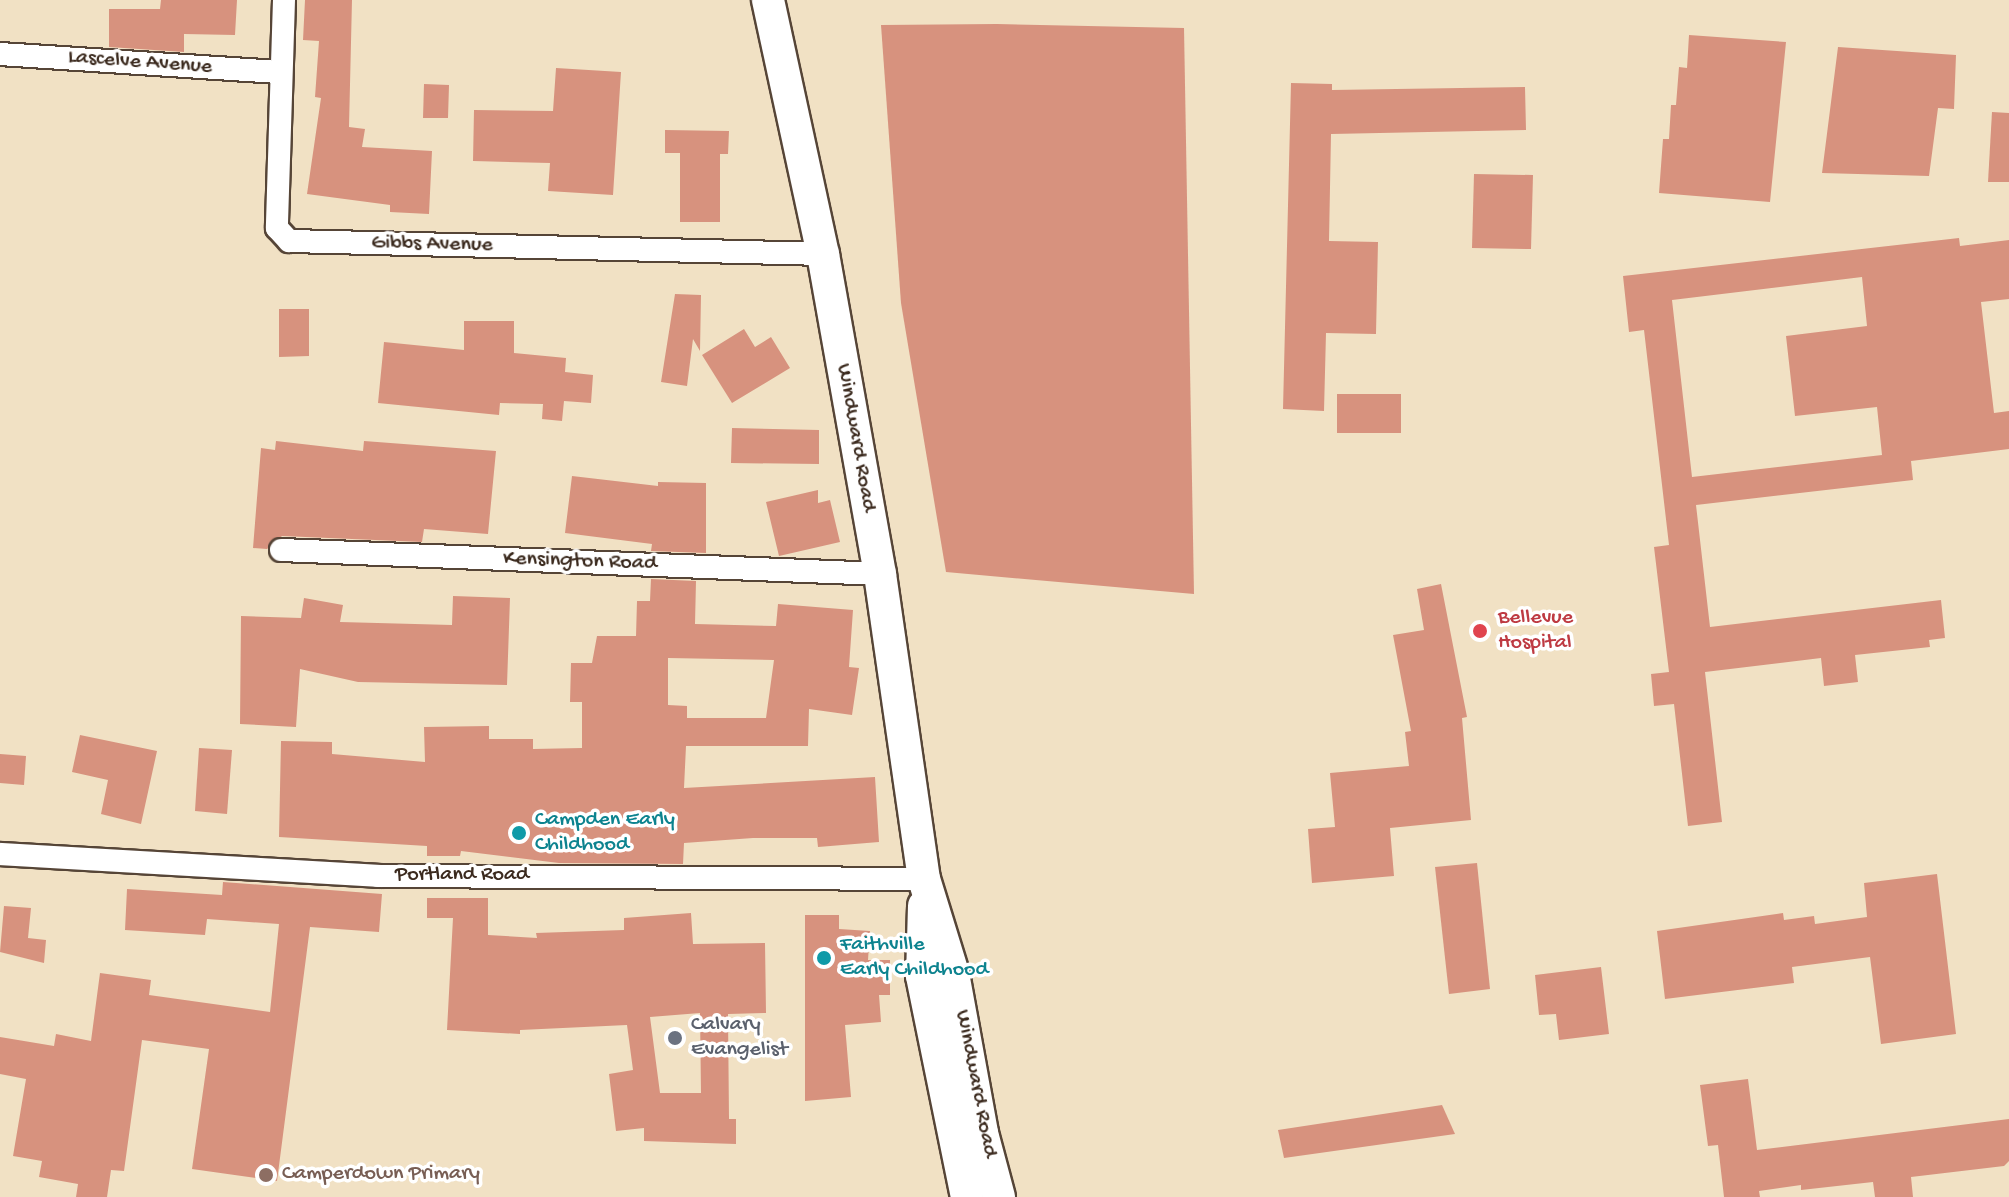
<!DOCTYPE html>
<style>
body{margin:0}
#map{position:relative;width:2009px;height:1197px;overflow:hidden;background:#f1e1c4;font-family:"Gochi Hand",sans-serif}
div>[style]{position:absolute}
.building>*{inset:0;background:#d7927e}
.roads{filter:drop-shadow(2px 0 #564537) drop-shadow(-2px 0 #564537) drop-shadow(0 2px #564537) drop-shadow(0 -2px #564537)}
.street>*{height:22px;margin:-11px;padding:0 11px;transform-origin:11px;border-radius:11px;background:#fff}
.secondary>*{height:32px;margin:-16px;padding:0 16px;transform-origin:16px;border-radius:16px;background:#fff}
.dots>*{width:22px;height:22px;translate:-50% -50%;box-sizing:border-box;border:4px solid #fff;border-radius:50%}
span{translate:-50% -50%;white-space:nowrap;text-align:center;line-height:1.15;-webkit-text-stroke:7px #fff;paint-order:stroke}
.street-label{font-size:22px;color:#3b2a1e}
.health-label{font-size:22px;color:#be3a42}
.left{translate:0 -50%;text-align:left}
.culture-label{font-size:22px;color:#0d838f}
.worship-label{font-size:22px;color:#5b616d}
.education-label{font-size:22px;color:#785e54}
</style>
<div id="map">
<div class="building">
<div style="clip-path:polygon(161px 0,237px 0,235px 35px,184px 34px,184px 52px,109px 47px,109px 9px,160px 9px)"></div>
<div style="clip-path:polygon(305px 0,352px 0,349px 127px,365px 129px,362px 147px,432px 151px,429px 214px,390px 212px,390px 205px,307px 194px,321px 98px,315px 97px,319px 41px,303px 40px)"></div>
<div style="clip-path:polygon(997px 24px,1184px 28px,1194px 594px,946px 572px,901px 303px,881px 25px)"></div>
<div style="clip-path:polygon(1689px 35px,1786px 42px,1770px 202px,1659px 193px,1663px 139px,1669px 139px,1671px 105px,1676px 105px,1679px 67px,1687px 68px)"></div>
<div style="clip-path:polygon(1838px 47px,1956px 55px,1954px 109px,1938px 108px,1929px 176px,1822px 173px)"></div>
<div style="clip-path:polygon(556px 68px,621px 72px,613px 195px,548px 191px,550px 163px,473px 161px,474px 110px,553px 111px)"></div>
<div style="clip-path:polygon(1291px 83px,1332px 84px,1332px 90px,1525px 87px,1526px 130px,1331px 134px,1329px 241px,1378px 242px,1376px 334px,1326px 333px,1324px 411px,1283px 409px)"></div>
<div style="clip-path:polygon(424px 84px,449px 85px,448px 118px,423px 118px)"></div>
<div style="clip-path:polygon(1992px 112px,2009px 113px,2009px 182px,1988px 182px)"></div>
<div style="clip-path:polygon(665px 130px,729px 131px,728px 154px,720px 154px,720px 222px,680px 222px,680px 153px,665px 153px)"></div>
<div style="clip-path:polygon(1474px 174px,1533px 175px,1531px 249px,1472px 248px)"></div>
<div style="clip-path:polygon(evenodd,1959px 238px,1960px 246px,2009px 240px,2009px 299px,1981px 302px,1994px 413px,2009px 411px,2009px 449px,1911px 461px,1913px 480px,1696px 505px,1710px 627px,1941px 600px,1945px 638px,1929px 640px,1930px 647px,1855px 655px,1858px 682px,1824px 686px,1821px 658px,1705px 672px,1722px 822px,1688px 826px,1674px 704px,1654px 706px,1651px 674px,1669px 672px,1654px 547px,1669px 545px,1644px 330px,1629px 332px,1623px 276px,1959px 238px,1862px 277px,1867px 326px,1786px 336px,1795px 416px,1877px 407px,1882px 455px,1692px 477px,1672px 300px,1862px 277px)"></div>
<div style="clip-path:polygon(675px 294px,701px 295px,700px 351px,693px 339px,687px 386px,661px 382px)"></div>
<div style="clip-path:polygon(279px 309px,309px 309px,309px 356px,279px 357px)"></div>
<div style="clip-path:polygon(464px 321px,514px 321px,514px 353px,566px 358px,565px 372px,593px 375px,591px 403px,564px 401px,562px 421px,542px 419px,543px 404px,500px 403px,499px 415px,378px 403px,384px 342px,464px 350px)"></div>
<div style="clip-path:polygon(744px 329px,755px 347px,771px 337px,790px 368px,732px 403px,702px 355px)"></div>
<div style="clip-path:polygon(1337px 394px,1401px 394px,1401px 433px,1337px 433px)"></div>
<div style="clip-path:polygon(732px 428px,819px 430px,819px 464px,731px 463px)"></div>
<div style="clip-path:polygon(276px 441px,363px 451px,364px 441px,496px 451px,488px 534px,424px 529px,422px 542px,282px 536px,267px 549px,253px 548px,261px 448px,275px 450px)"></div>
<div style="clip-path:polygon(572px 476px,658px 486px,658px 482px,706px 483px,706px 553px,651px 551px,652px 544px,565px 533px)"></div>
<div style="clip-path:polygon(818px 490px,818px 503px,830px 500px,840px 542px,779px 556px,766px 502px)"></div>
<div style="clip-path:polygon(evenodd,651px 579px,696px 581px,695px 624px,776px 626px,778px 604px,853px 610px,849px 667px,859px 668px,852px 715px,809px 709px,808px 746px,686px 746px,684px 788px,875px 777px,879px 842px,818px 847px,817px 838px,753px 838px,684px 843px,683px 864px,559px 863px,461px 851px,460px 856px,427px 856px,427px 846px,279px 837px,281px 741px,332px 742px,332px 754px,425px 762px,424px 727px,489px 726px,489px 739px,533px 739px,533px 749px,582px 748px,582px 702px,570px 702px,571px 663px,592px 663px,597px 636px,636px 636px,637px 601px,650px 601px,651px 579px,668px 658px,774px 660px,766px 718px,687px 718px,687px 706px,668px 705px,668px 658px)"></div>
<div style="clip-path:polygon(1441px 584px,1467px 717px,1462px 718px,1471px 820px,1390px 828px,1394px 876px,1312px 883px,1308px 829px,1335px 827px,1330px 773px,1409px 766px,1405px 732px,1411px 731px,1393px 635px,1424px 630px,1417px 589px)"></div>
<div style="clip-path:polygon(453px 596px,510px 598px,507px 685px,358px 682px,300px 669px,296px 727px,240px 724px,241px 616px,301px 618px,304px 598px,343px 605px,340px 622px,452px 625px)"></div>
<div style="clip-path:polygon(80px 735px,157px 751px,141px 824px,101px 814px,108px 780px,72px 772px)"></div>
<div style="clip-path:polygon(199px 748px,232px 750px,227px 814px,195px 811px)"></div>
<div style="clip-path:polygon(0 754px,26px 756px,24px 785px,0 783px)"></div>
<div style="clip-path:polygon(1477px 863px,1490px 989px,1449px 994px,1435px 867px)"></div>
<div style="clip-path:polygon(1937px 874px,1956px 1034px,1881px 1044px,1870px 957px,1792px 967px,1794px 983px,1665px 999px,1657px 931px,1783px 913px,1784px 920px,1814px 916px,1815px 924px,1867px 917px,1864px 883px)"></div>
<div style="clip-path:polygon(223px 882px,382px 894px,379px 932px,310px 927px,277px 1181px,192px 1169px,209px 1049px,142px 1040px,124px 1171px,111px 1170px,107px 1197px,76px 1197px,78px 1184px,39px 1177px,42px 1161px,13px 1156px,26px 1079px,0 1074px,0 1037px,54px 1046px,56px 1034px,91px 1041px,100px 973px,151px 980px,149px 995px,270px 1012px,279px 924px,207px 919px,205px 935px,125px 930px,127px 889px,222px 895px)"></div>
<div style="clip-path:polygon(evenodd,427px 898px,488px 898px,488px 935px,537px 938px,536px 933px,624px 930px,624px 918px,691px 913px,693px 944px,765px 943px,766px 1013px,728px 1014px,729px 1119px,736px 1119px,736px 1144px,644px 1141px,644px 1128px,616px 1131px,609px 1074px,633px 1070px,627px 1025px,520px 1030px,520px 1034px,447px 1030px,453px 918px,427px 918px,427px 898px,700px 1013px,701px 1093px,660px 1093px,650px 1017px,700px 1013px)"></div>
<div style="clip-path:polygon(4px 906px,31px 908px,28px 938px,46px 940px,44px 963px,0 952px)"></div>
<div style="clip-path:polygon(805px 915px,839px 915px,839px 929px,870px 931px,868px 960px,890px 960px,890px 995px,879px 995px,881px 1022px,845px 1025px,851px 1097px,805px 1101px)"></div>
<div style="clip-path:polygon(1601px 967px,1609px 1034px,1559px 1040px,1556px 1014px,1539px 1015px,1535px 975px)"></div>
<div style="clip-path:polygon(1748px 1079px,1757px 1150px,2009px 1119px,2009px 1161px,2004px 1166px,1911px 1177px,1913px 1197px,1875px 1197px,1873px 1182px,1801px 1190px,1801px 1185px,1759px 1191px,1760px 1197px,1724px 1197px,1718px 1145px,1708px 1146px,1700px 1085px)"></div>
<div style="clip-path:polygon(1442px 1105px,1455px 1134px,1284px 1158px,1278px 1130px)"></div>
</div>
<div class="roads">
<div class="street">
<div style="left:284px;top:0;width:228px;rotate:91.8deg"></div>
<div style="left:277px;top:228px;width:18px;rotate:47deg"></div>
<div style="left:289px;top:241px;width:534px;rotate:1.39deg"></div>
<div style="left:0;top:54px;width:281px;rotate:3.7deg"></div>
<div style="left:281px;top:550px;width:599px;rotate:2.29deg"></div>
<div style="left:0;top:854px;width:379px;rotate:3.3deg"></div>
<div style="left:378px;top:876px;width:546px;rotate:0.31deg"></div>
</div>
<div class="secondary">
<div style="left:768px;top:0;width:260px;rotate:77.8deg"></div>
<div style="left:823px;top:254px;width:325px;rotate:79.9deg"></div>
<div style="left:880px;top:574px;width:308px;rotate:81.8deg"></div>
<div style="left:924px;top:879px;width:98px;rotate:72.9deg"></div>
<div style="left:953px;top:973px;width:163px;rotate:79.7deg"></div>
<div style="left:982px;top:1133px;width:66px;rotate:75.1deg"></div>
<div style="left:924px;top:906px;width:70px;rotate:91.6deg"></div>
<div style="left:922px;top:976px;width:226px;rotate:78.5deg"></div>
</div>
</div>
<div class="dots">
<div style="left:1480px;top:631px;background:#e0444e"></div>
<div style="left:519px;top:833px;background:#0f9aa8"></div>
<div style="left:824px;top:958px;background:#0f9aa8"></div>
<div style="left:675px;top:1038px;background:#6b7280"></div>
<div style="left:266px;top:1175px;background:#8d6e63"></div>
</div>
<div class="street-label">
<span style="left:140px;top:63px;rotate:4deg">Lascelve Avenue</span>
<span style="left:432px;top:245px;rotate:1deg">Gibbs Avenue</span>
<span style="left:855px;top:438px;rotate:80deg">Windward Road</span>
<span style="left:580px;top:562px;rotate:2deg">Kensington Road</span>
<span style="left:462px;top:876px">Portland Road</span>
<span style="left:975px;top:1084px;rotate:79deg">Windward Road</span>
</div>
<div class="health-label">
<span class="left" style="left:1498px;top:631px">Bellevue<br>Hospital</span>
</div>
<div class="culture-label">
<span class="left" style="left:535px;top:833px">Campden Early<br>Childhood</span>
<span class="left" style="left:840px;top:958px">Faithville<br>Early Childhood</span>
</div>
<div class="worship-label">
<span class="left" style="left:691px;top:1038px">Calvary<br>Evangelist</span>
</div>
<div class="education-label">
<span class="left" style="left:282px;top:1175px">Camperdown Primary</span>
</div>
</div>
